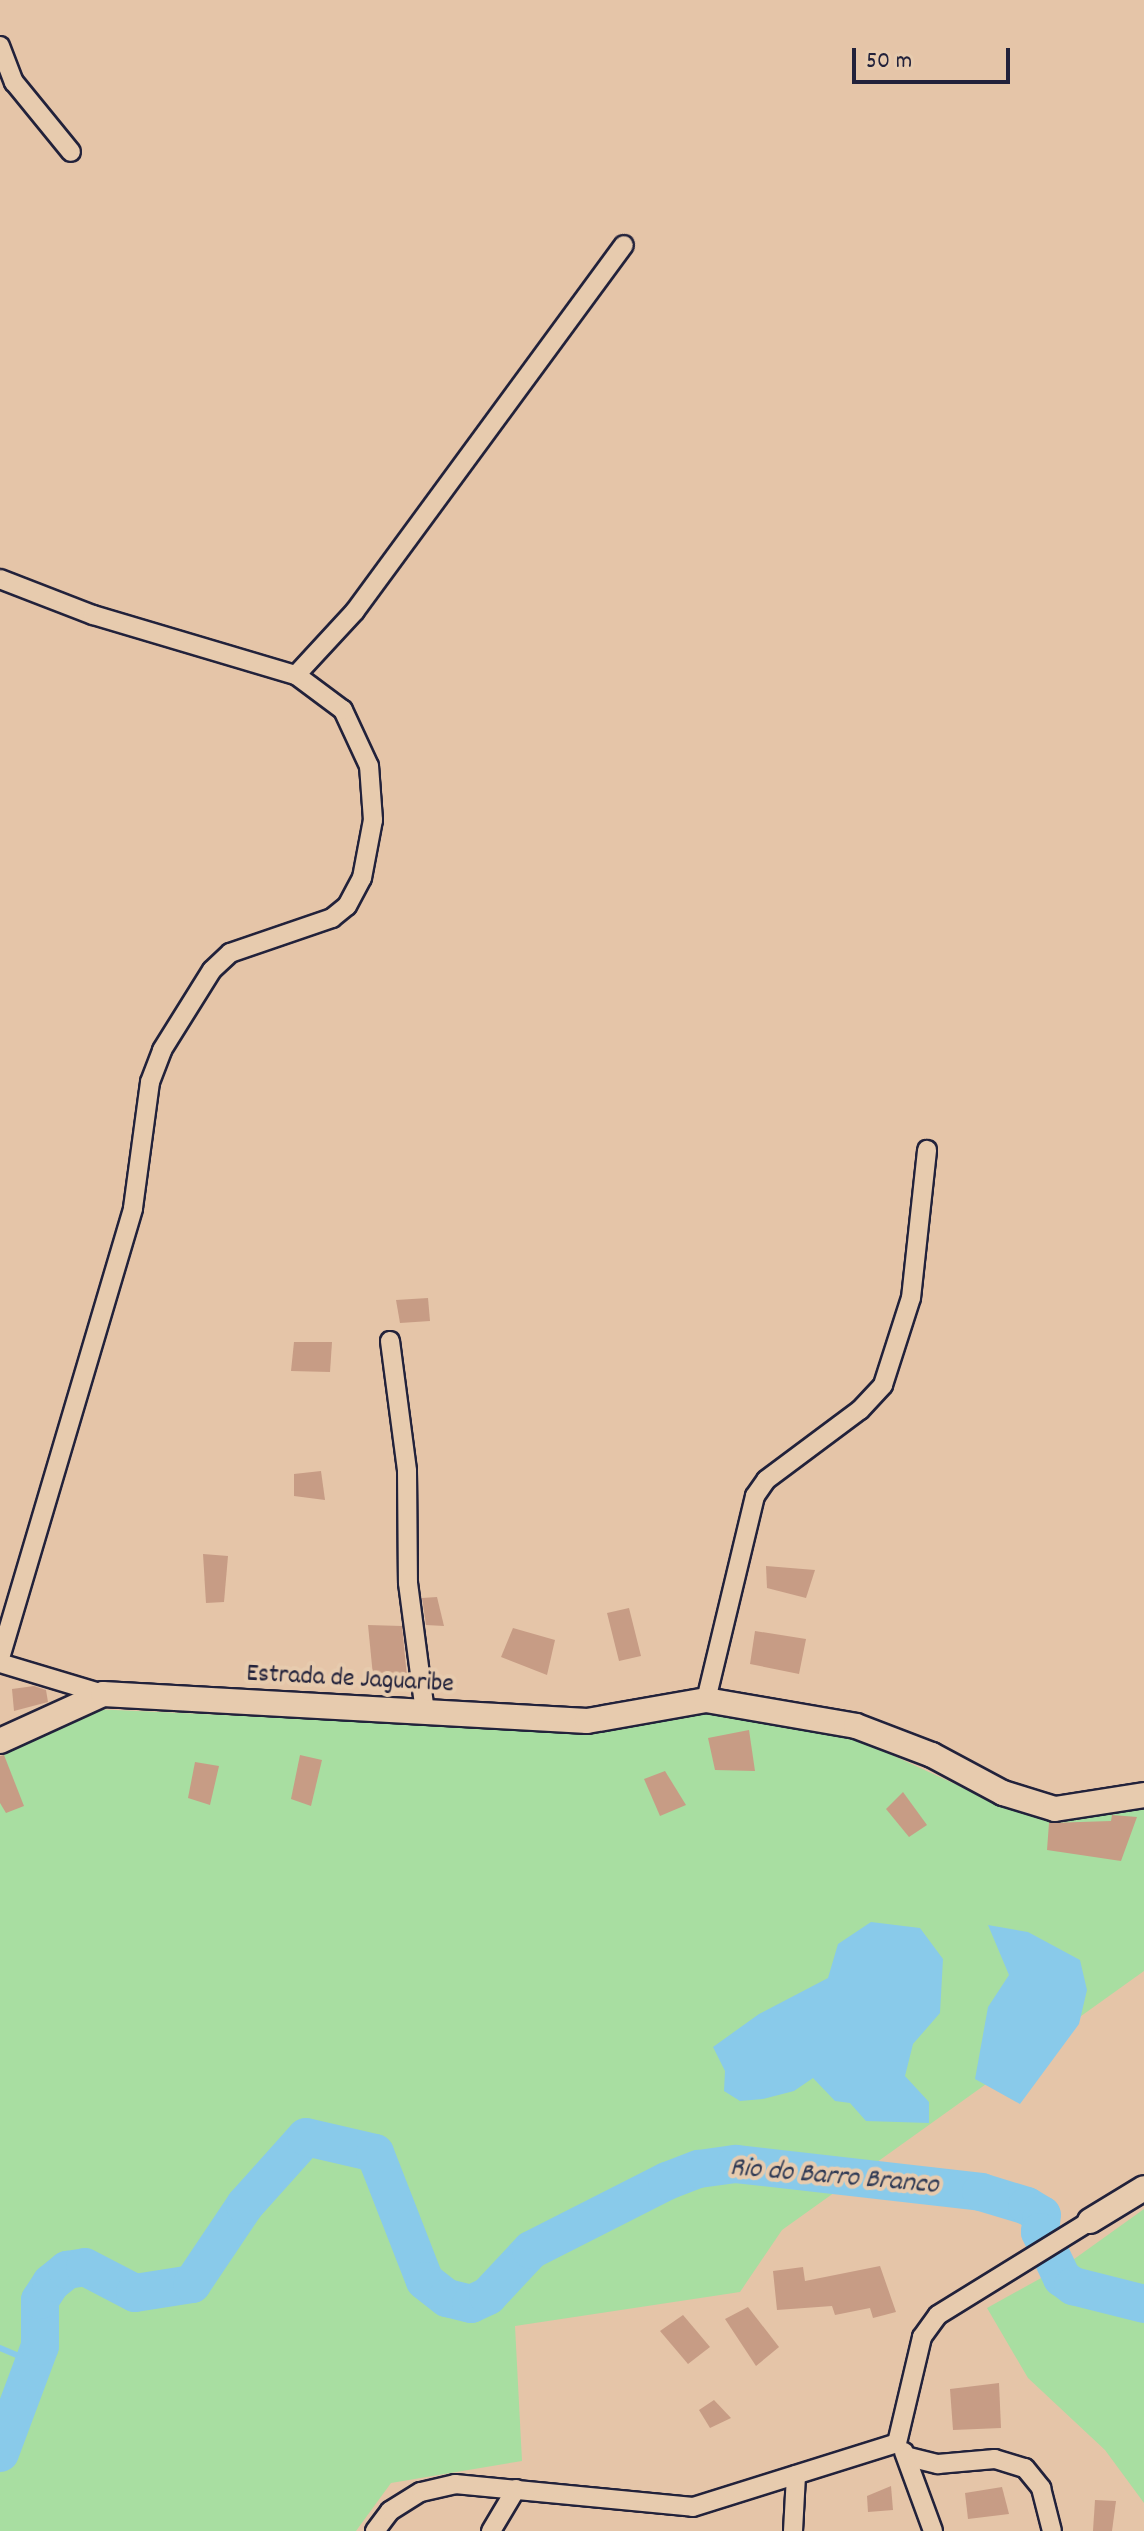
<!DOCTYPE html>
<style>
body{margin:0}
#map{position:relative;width:1144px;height:2531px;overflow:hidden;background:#e5c5a8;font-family:Dekko,sans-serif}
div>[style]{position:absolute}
.green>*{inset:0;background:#a8dea1}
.water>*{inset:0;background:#89caea}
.stream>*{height:6px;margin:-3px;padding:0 3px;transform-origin:3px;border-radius:3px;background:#89caea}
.river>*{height:38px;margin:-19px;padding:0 19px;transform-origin:19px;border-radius:19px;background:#89caea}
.building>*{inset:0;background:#c79c85}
.roads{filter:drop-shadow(2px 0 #22223b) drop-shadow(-2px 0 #22223b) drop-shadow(0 2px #22223b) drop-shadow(0 -2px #22223b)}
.minor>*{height:18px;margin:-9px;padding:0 9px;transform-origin:9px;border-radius:9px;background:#e7cbae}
.tertiary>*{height:24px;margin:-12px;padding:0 12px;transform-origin:12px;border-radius:12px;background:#e7cbae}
span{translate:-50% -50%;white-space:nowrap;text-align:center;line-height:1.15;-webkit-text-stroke:8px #e7cbae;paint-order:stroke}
.street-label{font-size:26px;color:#22223b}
.water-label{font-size:28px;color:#313b55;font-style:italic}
.scale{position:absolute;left:852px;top:48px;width:158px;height:36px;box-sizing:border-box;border:4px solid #22223b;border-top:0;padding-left:10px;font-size:24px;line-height:28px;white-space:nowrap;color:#22223b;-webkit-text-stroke:6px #e7cbae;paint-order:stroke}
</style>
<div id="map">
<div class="green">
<div style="clip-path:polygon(93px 1709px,529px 1729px,701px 1709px,805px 1722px,879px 1749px,994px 1802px,1144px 1801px,1144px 1971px,782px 2230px,740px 2292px,515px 2326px,522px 2461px,391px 2483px,356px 2531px,0 2531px,0 1757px)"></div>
<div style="clip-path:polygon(1144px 2209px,1144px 2503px,1105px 2450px,1028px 2378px,987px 2308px,1070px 2262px)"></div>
</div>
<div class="water">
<div style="clip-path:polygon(871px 1922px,920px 1928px,943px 1959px,940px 2013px,913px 2044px,905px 2076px,929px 2102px,929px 2123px,866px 2121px,850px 2103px,835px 2101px,813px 2078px,794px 2091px,763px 2099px,740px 2101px,724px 2091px,725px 2071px,713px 2047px,759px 2014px,828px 1978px,838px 1944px)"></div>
<div style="clip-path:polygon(988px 1925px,1028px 1932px,1080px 1960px,1087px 1990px,1079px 2024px,1020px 2104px,975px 2079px,988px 2007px,1009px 1975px)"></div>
</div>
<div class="stream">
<div style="left:0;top:2348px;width:36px;rotate:23deg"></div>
</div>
<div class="river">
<div style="left:0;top:2453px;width:114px;rotate:-69.5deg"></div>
<div style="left:40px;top:2346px;width:46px;rotate:-90deg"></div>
<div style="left:40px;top:2300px;width:20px;rotate:-57deg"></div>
<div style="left:51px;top:2283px;width:21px;rotate:-39deg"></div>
<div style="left:67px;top:2270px;width:18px;rotate:-9deg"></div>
<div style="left:85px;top:2267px;width:56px;rotate:27.5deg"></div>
<div style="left:135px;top:2293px;width:58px;rotate:-9deg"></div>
<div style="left:192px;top:2284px;width:95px;rotate:-56.1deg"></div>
<div style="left:245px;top:2205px;width:91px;rotate:-48.1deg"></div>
<div style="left:306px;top:2137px;width:71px;rotate:13.1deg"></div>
<div style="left:375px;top:2153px;width:137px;rotate:68.7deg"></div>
<div style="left:425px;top:2281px;width:28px;rotate:38deg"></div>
<div style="left:447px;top:2298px;width:25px;rotate:14deg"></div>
<div style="left:471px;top:2304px;width:19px;rotate:-25deg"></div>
<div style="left:488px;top:2296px;width:63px;rotate:-46.9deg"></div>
<div style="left:531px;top:2250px;width:153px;rotate:-26.9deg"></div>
<div style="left:667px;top:2181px;width:34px;rotate:-21deg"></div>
<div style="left:699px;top:2169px;width:37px;rotate:-8deg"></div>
<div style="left:736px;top:2164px;width:247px;rotate:6.5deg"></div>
<div style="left:981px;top:2192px;width:48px;rotate:16.9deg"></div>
<div style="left:1027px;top:2206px;width:17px;rotate:31deg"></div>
<div style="left:1042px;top:2215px;width:17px;rotate:97deg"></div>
<div style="left:1040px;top:2232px;width:51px;rotate:64.4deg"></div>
<div style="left:1062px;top:2278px;width:14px;rotate:36deg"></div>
<div style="left:1073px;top:2286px;width:73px;rotate:14.2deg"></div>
</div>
<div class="building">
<div style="clip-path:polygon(428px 1298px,430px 1321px,400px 1323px,396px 1300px)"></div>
<div style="clip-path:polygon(294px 1342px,332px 1342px,330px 1372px,291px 1371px)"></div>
<div style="clip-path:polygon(321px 1471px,325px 1500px,294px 1496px,294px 1474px)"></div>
<div style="clip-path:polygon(203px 1554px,228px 1556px,224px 1602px,206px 1603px)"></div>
<div style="clip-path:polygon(766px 1566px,815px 1570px,806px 1598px,767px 1588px)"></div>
<div style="clip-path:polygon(437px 1597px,444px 1626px,426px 1625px,422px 1598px)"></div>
<div style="clip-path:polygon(629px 1608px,641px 1656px,619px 1661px,607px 1613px)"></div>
<div style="clip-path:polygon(368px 1625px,402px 1626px,408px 1687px,374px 1686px)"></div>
<div style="clip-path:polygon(513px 1628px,555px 1640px,547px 1675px,501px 1657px)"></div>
<div style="clip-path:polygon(755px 1631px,806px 1639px,799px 1674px,750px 1664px)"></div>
<div style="clip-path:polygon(34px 1686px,46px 1690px,48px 1702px,14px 1711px,12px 1689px)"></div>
<div style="clip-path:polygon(749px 1730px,755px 1771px,715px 1770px,708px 1738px)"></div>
<div style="clip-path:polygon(4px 1755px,24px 1806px,6px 1813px,0 1803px,0 1756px)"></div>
<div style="clip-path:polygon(300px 1755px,322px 1760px,311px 1806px,291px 1799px)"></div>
<div style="clip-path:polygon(195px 1762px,219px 1766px,210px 1805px,188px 1798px)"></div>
<div style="clip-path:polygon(665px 1771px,686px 1805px,660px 1816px,644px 1779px)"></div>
<div style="clip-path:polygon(903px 1792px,927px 1825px,909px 1837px,886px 1809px)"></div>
<div style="clip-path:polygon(1112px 1815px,1137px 1817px,1121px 1861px,1047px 1850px,1049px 1823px,1111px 1821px)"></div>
<div style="clip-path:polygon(880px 2266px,896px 2312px,873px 2318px,870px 2308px,835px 2315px,832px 2306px,777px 2310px,773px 2271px,803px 2267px,805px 2281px)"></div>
<div style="clip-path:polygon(748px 2307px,779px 2347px,756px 2366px,725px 2319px)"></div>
<div style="clip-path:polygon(683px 2315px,710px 2347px,688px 2364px,660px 2331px)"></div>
<div style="clip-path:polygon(999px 2383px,1001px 2428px,953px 2430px,950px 2389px)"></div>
<div style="clip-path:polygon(714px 2400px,731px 2418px,710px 2428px,699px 2410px)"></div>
<div style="clip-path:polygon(891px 2486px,893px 2510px,868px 2512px,867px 2496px)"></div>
<div style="clip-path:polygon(1002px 2487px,1009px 2514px,968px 2519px,965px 2493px)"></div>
<div style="clip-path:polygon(1095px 2500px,1116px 2501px,1112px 2531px,1093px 2531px)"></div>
</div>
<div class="roads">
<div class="minor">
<div style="left:0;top:46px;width:39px;rotate:69deg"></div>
<div style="left:14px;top:82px;width:90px;rotate:50.8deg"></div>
<div style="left:0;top:579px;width:100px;rotate:21.2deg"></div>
<div style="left:93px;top:615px;width:212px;rotate:16.5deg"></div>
<div style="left:390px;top:1341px;width:131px;rotate:82.5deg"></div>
<div style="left:407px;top:1471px;width:112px;rotate:89.5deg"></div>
<div style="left:408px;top:1583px;width:130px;rotate:82.5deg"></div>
<div style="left:0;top:1658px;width:469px;rotate:-73.5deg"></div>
<div style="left:133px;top:1208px;width:127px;rotate:-82.3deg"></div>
<div style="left:150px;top:1082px;width:34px;rotate:-69deg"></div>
<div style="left:162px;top:1050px;width:94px;rotate:-58deg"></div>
<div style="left:212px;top:970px;width:25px;rotate:-43deg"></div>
<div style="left:230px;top:953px;width:108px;rotate:-18.9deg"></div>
<div style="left:332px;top:918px;width:19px;rotate:-39deg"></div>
<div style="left:347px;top:906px;width:32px;rotate:-62deg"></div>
<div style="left:362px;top:878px;width:59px;rotate:-79.3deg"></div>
<div style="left:373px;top:820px;width:54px;rotate:-94.2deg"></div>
<div style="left:369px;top:766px;width:62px;rotate:-114.9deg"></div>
<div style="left:343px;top:710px;width:59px;rotate:-143.3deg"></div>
<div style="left:296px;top:675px;width:87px;rotate:-47.3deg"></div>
<div style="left:355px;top:611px;width:454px;rotate:-53.7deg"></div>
<div style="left:0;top:1663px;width:108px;rotate:16.8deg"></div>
<div style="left:706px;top:1700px;width:210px;rotate:-76.5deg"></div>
<div style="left:755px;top:1496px;width:19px;rotate:-55deg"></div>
<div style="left:766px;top:1480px;width:117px;rotate:-36.7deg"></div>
<div style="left:860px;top:1410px;width:34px;rotate:-47deg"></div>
<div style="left:883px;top:1385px;width:91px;rotate:-72.2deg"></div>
<div style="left:911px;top:1298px;width:149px;rotate:-83.8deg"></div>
<div style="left:904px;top:2452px;width:84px;rotate:69.8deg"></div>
<div style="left:909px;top:2457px;width:30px;rotate:14deg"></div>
<div style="left:938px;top:2464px;width:57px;rotate:-5deg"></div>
<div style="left:995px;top:2459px;width:31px;rotate:17deg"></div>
<div style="left:1025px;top:2468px;width:26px;rotate:51deg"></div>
<div style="left:1041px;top:2488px;width:44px;rotate:75.7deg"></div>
<div style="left:375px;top:2531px;width:25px;rotate:-53deg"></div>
<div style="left:390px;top:2511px;width:36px;rotate:-32deg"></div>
<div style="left:421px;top:2492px;width:35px;rotate:-13deg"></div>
<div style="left:455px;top:2484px;width:239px;rotate:5.5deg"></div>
<div style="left:693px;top:2507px;width:214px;rotate:-17.4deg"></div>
<div style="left:897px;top:2443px;width:109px;rotate:-76.7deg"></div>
<div style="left:922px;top:2337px;width:27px;rotate:-54deg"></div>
<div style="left:938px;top:2315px;width:179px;rotate:-31.7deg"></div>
<div style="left:491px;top:2531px;width:49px;rotate:-59.2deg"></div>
<div style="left:793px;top:2531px;width:56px;rotate:-86.9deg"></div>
</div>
<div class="tertiary">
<div style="left:0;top:1741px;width:113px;rotate:-24.5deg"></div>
<div style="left:103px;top:1694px;width:485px;rotate:3.2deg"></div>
<div style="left:587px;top:1721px;width:121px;rotate:-10deg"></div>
<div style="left:706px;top:1700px;width:152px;rotate:9.8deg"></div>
<div style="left:856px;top:1726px;width:81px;rotate:20.9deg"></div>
<div style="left:932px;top:1755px;width:81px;rotate:28.2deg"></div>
<div style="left:1003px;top:1793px;width:54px;rotate:17.1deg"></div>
<div style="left:1055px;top:1809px;width:90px;rotate:-8.9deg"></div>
<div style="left:1090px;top:2221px;width:63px;rotate:-31.4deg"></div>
</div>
</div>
<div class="street-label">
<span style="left:350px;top:1680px;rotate:3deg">Estrada de Jaguaribe</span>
</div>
<div class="water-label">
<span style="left:834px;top:2178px;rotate:5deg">Rio do Barro Branco</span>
</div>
<div class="scale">50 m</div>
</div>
